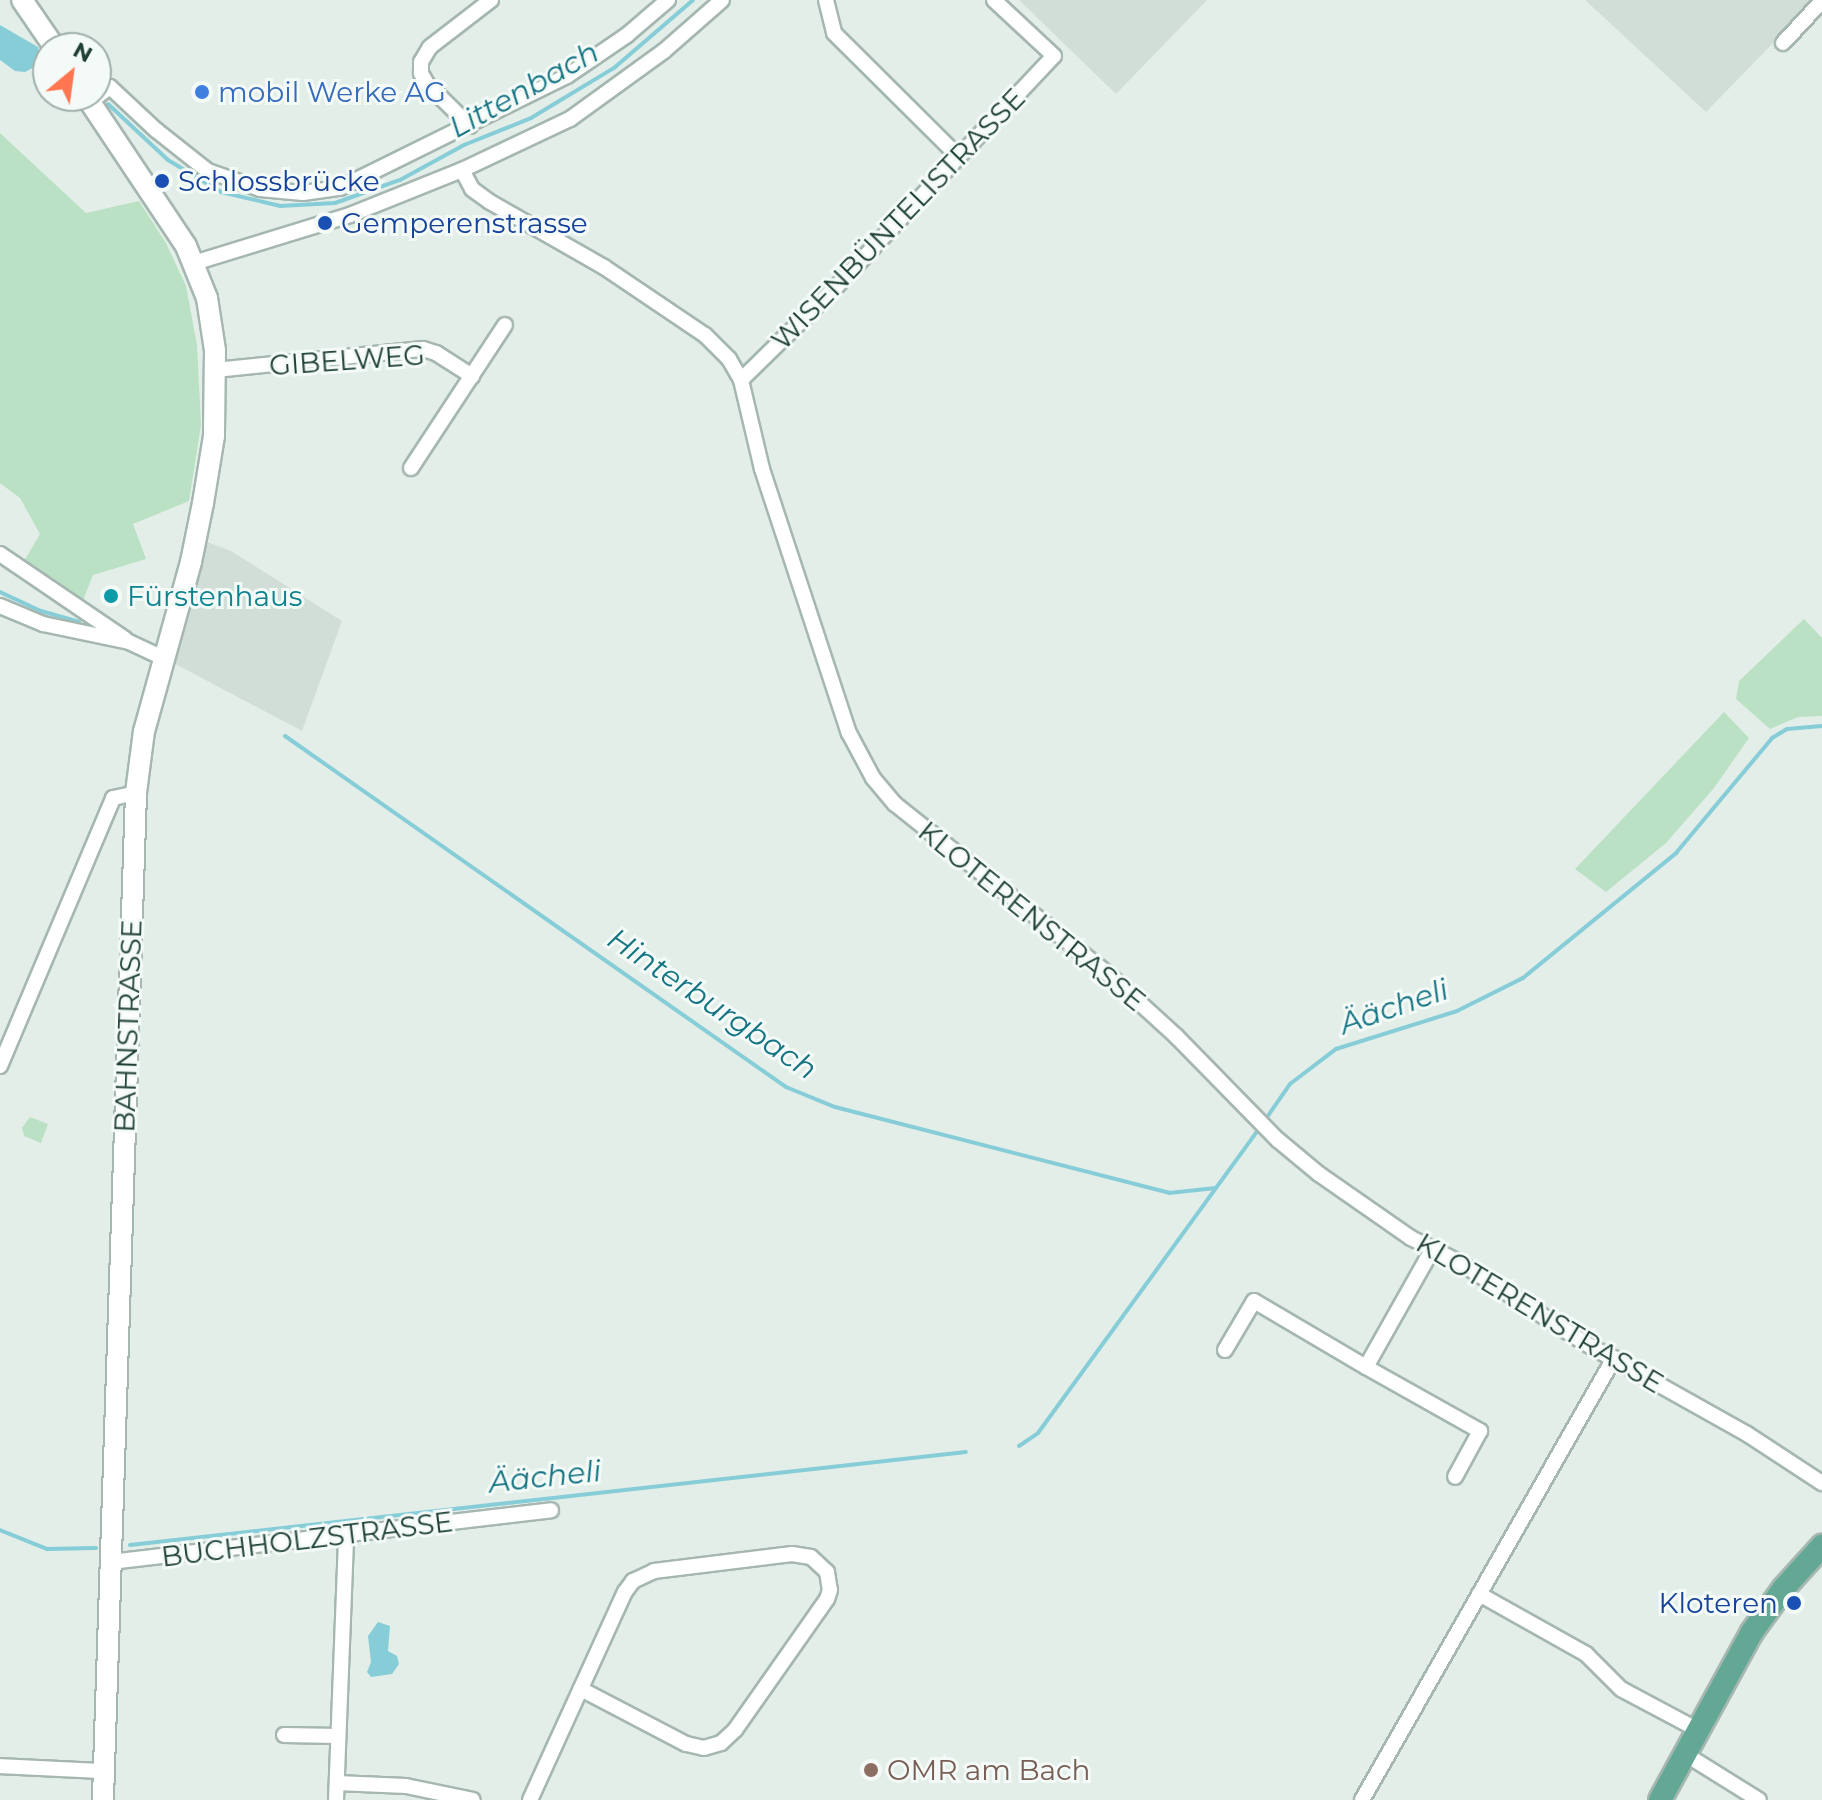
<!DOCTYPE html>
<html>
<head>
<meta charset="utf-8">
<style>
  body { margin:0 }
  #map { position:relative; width:1822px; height:1800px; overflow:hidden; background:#e3eee9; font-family:Montserrat,sans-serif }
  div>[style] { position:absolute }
  .built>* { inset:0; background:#d1ded8 }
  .green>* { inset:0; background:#bae1c3 }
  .water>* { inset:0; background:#86cdd8 }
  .stream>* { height:4px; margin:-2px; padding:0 2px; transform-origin:2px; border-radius:2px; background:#86cdd8 }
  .roads { filter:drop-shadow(2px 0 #a5b7b0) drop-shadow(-2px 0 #a5b7b0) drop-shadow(0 2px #a5b7b0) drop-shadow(0 -2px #a5b7b0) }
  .minor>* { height:14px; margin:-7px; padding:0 7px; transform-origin:7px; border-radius:7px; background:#fff }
  .secondary>* { height:20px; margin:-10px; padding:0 10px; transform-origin:10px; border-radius:10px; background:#fff }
  .primary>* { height:22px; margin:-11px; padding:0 11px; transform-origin:11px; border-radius:11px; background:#63a894 }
  .dots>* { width:22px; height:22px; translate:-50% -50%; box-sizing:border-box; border:4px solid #f4faf7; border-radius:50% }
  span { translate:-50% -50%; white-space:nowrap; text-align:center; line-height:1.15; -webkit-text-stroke:6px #f4faf7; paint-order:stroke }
  .shop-label { font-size:28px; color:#366cbe }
  .left { translate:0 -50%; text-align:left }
  .transit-label { font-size:28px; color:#164399 }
  .right { translate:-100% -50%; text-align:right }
  .street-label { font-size:28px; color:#204138 }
  .culture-label { font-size:28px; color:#0d838f }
  .education-label { font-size:28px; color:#785e54 }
  .water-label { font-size:30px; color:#147483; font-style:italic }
  .north { position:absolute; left:32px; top:32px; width:80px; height:80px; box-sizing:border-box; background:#f4faf7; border:2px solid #9fb0ab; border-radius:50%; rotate:29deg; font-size:22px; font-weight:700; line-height:32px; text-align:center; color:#204138 }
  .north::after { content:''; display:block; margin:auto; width:28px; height:36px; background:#ff7650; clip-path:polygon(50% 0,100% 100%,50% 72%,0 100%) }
</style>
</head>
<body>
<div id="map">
  <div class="built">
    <div style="clip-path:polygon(1019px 0,1207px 0,1116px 94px)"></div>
    <div style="clip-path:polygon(1585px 0,1815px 0,1706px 112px)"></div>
    <div style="clip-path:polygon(197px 538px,231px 551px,342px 621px,302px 731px,164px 658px)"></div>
  </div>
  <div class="green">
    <div style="clip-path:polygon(0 133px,86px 213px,139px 201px,166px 243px,186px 286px,197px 345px,201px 425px,189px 501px,133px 524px,146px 559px,93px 575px,83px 600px,23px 563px,40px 534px,20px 498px,0 483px)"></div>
    <div style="clip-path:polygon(1804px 619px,1822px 638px,1822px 716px,1798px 717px,1770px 729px,1736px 699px,1739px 681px)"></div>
    <div style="clip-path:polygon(1724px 712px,1749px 738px,1714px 788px,1666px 843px,1606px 892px,1575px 869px)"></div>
    <div style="clip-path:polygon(30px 1117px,48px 1124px,41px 1143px,24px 1136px,22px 1128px)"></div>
  </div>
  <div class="water">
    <div style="clip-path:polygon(0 25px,38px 47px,42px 63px,25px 72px,15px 71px,0 60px)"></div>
    <div style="clip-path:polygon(378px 1622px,390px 1626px,388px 1651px,397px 1656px,399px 1664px,392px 1674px,371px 1677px,367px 1672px,371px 1662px,368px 1636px)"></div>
  </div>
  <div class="stream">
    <div style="left:108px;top:104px;width:82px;rotate:43deg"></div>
    <div style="left:168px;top:160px;width:62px;rotate:31.1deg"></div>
    <div style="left:221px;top:192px;width:61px;rotate:13.3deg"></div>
    <div style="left:280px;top:206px;width:55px;rotate:-3.1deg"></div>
    <div style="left:335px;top:203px;width:69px;rotate:-19.5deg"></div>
    <div style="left:400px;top:180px;width:73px;rotate:-28.7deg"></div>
    <div style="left:464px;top:145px;width:72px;rotate:-21.9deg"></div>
    <div style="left:531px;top:118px;width:97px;rotate:-31.1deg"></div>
    <div style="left:614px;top:68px;width:104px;rotate:-40.7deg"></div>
    <div style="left:0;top:592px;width:45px;rotate:24.9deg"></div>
    <div style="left:41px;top:611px;width:40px;rotate:16deg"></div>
    <div style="left:285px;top:736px;width:612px;rotate:35.02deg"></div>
    <div style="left:786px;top:1087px;width:53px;rotate:22.2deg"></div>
    <div style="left:835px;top:1107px;width:345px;rotate:14.4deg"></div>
    <div style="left:1169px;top:1193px;width:47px;rotate:-6.1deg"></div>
    <div style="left:1265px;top:1120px;width:44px;rotate:-55.2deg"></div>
    <div style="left:1290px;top:1084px;width:58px;rotate:-37.3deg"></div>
    <div style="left:1336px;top:1049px;width:127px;rotate:-17.4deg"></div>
    <div style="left:1457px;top:1011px;width:74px;rotate:-26.6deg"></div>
    <div style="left:1523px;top:978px;width:198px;rotate:-39.2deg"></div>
    <div style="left:1676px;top:853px;width:150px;rotate:-50.1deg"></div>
    <div style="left:1772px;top:738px;width:17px;rotate:-31deg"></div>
    <div style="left:1787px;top:729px;width:35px;rotate:-5deg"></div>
    <div style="left:1019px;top:1446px;width:23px;rotate:-34deg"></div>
    <div style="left:1038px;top:1433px;width:378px;rotate:-54deg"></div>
    <div style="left:0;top:1530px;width:51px;rotate:22deg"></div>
    <div style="left:47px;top:1549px;width:49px;rotate:-1.2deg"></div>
    <div style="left:130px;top:1545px;width:841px;rotate:-6.35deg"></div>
  </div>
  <div class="roads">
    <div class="minor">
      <div style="left:826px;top:0;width:34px;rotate:76deg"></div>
      <div style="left:834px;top:33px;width:173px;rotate:44.8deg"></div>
      <div style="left:1783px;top:43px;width:57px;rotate:-47.1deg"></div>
      <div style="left:90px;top:102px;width:25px;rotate:-37deg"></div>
      <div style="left:110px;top:87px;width:63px;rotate:43.1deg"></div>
      <div style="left:156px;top:130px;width:66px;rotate:38.3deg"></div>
      <div style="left:208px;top:171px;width:55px;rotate:19.1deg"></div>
      <div style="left:260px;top:189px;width:43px;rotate:5.3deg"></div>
      <div style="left:303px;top:193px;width:37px;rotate:-8deg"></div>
      <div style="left:340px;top:188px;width:253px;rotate:-26.3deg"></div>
      <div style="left:567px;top:76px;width:73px;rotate:-34.3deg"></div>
      <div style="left:627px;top:35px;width:54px;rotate:-40.5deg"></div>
      <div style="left:470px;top:126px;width:60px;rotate:-135.7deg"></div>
      <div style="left:427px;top:84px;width:13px;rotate:-119deg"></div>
      <div style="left:421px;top:73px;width:11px;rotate:-90deg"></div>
      <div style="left:421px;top:62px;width:17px;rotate:-59deg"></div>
      <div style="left:430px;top:47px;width:77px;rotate:-37.6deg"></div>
      <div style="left:462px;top:170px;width:21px;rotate:62deg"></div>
      <div style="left:472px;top:189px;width:22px;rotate:36deg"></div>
      <div style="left:490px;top:202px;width:131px;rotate:29.7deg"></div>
      <div style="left:604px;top:267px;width:122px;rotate:34deg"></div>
      <div style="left:705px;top:335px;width:34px;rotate:45deg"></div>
      <div style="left:729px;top:359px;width:24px;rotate:60deg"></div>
      <div style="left:741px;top:380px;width:91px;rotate:76.7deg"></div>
      <div style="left:762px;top:469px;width:278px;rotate:71.8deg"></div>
      <div style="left:849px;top:733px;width:51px;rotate:61.9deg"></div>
      <div style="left:873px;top:778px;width:34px;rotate:50deg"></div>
      <div style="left:895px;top:804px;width:274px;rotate:38.6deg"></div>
      <div style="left:1109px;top:975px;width:91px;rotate:42.3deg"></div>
      <div style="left:1176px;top:1036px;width:146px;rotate:45.6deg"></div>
      <div style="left:1278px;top:1140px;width:53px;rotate:39.7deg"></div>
      <div style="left:1319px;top:1174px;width:112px;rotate:34.8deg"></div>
      <div style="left:1411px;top:1238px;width:54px;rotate:26.6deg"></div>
      <div style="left:1459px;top:1262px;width:148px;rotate:32.8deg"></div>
      <div style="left:1583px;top:1342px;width:188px;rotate:29.3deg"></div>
      <div style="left:1747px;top:1434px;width:90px;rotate:33.2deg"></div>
      <div style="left:194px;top:263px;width:163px;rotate:-17.1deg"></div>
      <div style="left:350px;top:215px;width:121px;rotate:-21.9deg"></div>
      <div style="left:462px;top:170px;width:119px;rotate:-25.3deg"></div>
      <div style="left:570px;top:119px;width:116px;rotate:-35.9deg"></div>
      <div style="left:664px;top:51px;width:77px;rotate:-41.3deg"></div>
      <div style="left:215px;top:370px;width:209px;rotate:-5.8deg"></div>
      <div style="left:423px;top:349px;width:14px;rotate:17deg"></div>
      <div style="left:436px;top:353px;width:43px;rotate:32.6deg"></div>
      <div style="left:741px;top:380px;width:134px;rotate:-44.4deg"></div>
      <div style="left:837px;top:286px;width:316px;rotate:-46.7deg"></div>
      <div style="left:1054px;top:56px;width:82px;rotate:-137deg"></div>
      <div style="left:411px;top:468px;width:171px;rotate:-56.7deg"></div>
      <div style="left:0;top:554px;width:151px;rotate:34.2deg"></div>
      <div style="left:0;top:606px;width:47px;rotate:22.7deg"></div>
      <div style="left:43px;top:624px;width:88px;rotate:11.8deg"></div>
      <div style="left:129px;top:642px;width:38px;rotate:25deg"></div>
      <div style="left:0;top:1066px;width:291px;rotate:-67.1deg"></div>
      <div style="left:113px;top:798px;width:24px;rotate:-12deg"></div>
      <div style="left:1225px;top:1350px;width:57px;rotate:-59.4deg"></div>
      <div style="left:1254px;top:1301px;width:130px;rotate:30.5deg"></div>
      <div style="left:1366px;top:1367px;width:134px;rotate:-60.6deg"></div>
      <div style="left:1366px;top:1367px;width:131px;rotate:29.3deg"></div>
      <div style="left:1480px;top:1431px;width:52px;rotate:118.5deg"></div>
      <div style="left:111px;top:1562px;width:443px;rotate:-6.7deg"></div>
      <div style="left:1479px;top:1594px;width:123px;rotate:29.3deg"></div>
      <div style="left:1586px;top:1654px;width:49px;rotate:45deg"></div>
      <div style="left:1621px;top:1689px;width:87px;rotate:28deg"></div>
      <div style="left:284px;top:1735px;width:54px;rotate:1.1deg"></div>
      <div style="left:1685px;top:1754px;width:87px;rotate:31.9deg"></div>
      <div style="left:0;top:1766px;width:104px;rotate:2.8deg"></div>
      <div style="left:337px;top:1783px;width:69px;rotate:2.5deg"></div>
      <div style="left:406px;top:1786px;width:68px;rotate:11.8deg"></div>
      <div style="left:336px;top:1800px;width:266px;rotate:-87.8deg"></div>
      <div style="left:530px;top:1800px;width:229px;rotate:-65.5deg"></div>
      <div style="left:625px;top:1592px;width:14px;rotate:-54deg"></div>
      <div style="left:633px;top:1581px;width:23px;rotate:-25deg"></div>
      <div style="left:654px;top:1571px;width:139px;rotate:-7deg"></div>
      <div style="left:792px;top:1554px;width:19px;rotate:9deg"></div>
      <div style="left:811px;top:1557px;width:22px;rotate:43deg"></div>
      <div style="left:827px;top:1572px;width:18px;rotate:81deg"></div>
      <div style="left:830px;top:1590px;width:9px;rotate:108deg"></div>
      <div style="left:827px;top:1599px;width:160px;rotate:125.1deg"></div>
      <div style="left:735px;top:1730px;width:19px;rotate:137deg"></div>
      <div style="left:721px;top:1743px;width:18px;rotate:164deg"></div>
      <div style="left:704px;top:1748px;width:18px;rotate:-167deg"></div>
      <div style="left:686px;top:1744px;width:119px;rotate:-152.4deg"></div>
      <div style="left:1362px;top:1800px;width:509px;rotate:-60.31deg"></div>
    </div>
    <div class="secondary">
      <div style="left:22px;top:0;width:58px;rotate:55.5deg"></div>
      <div style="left:86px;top:96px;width:180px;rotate:56.3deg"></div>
      <div style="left:186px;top:246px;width:56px;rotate:68deg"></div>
      <div style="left:207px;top:298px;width:53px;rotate:81.3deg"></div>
      <div style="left:215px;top:350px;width:86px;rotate:90.7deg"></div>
      <div style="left:214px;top:436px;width:68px;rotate:99.3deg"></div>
      <div style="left:203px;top:503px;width:60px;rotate:101.5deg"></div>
      <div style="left:191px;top:562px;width:175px;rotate:105.5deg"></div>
      <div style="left:144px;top:731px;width:63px;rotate:97.4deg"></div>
      <div style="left:136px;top:793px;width:1008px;rotate:91.88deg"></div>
    </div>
    <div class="primary">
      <div style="left:1660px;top:1800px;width:192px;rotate:-61.3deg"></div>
      <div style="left:1752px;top:1632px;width:54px;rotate:-54deg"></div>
      <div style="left:1784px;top:1588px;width:57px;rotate:-47.9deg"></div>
    </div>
  </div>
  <div class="dots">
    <div style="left:202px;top:92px;background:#3f7fe0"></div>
    <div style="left:162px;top:181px;background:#1a4fb4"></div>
    <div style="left:325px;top:223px;background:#1a4fb4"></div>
    <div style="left:111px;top:596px;background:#0f9aa8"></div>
    <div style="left:1794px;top:1603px;background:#1a4fb4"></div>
    <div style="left:871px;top:1770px;background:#8d6e63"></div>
  </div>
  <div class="shop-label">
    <span class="left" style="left:218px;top:92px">mobil Werke AG</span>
  </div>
  <div class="transit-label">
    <span class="left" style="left:178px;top:181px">Schlossbrücke</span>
    <span class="left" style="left:341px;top:223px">Gemperenstrasse</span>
    <span class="right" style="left:1778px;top:1603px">Kloteren</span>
  </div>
  <div class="street-label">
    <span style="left:898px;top:219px;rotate:-46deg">WISENBÜNTELISTRASSE</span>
    <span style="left:347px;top:360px;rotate:-4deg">GIBELWEG</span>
    <span style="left:1032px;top:916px;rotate:39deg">KLOTERENSTRASSE</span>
    <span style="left:128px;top:1026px;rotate:-88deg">BAHNSTRASSE</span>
    <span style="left:1540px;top:1313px;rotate:31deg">KLOTERENSTRASSE</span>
    <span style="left:307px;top:1539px;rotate:-7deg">BUCHHOLZSTRASSE</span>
  </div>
  <div class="culture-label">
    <span class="left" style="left:127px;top:596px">Fürstenhaus</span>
  </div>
  <div class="education-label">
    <span class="left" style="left:887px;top:1770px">OMR am Bach</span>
  </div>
  <div class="water-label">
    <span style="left:524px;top:90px;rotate:-29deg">Littenbach</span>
    <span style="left:712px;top:1004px;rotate:34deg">Hinterburgbach</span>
    <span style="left:1394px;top:1007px;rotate:-19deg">Äächeli</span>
    <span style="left:545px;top:1477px;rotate:-6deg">Äächeli</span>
  </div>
  <div class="north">N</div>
</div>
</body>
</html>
